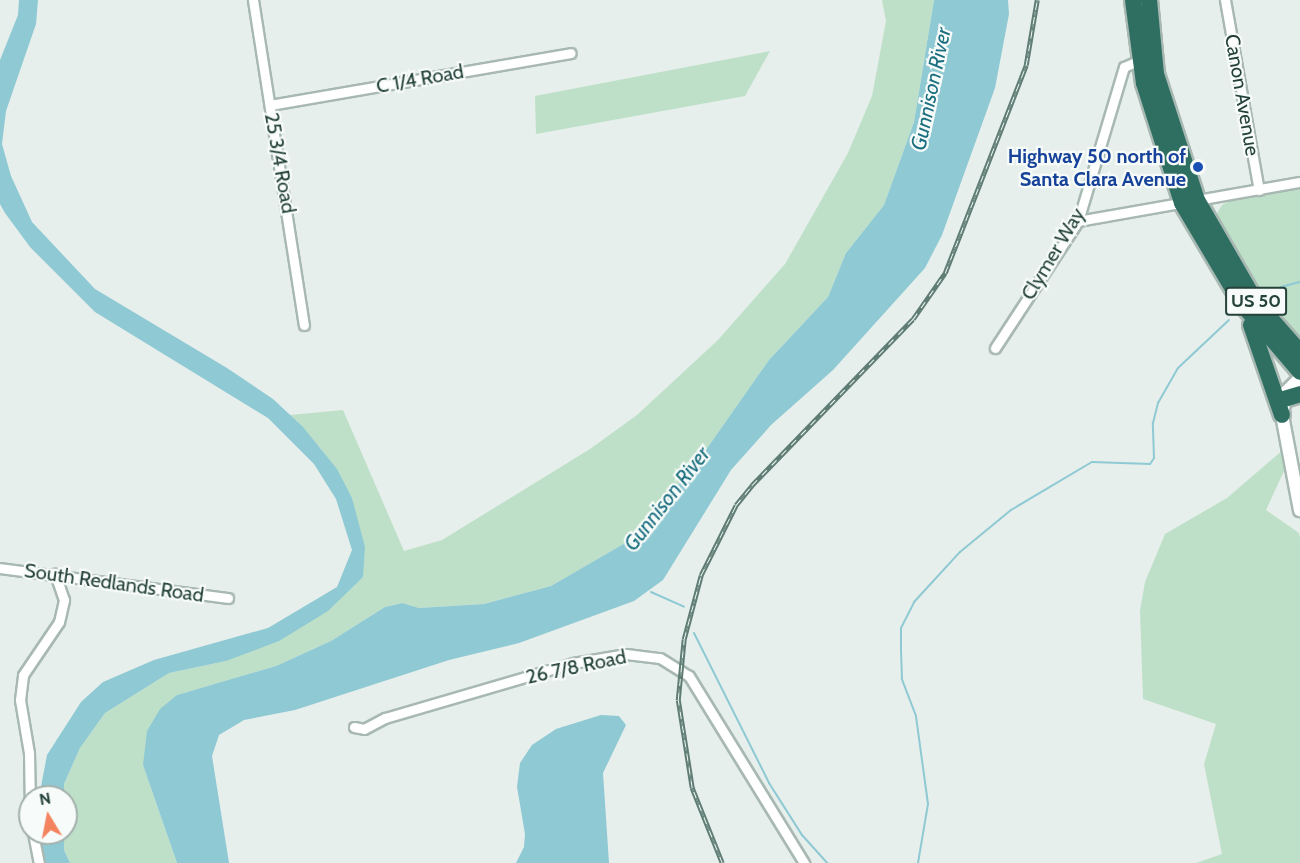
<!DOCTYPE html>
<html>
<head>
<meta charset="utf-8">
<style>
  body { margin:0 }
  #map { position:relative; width:1300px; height:863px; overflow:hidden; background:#e6efeb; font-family:Cabin,sans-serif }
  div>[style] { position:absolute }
  .green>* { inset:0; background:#bfe0c8 }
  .water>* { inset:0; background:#8ec9d4 }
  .stream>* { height:2px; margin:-1px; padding:0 1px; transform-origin:1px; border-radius:1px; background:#8ec9d4 }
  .roads { filter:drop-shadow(2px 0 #a8b8b2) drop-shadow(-2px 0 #a8b8b2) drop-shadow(0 2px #a8b8b2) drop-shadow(0 -2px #a8b8b2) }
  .street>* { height:9px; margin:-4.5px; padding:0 4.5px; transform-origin:4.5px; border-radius:4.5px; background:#fff }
  .secondary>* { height:12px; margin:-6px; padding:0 6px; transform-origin:6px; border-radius:6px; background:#fff }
  .highway>* { height:16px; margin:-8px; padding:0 8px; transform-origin:8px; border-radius:8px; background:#2f6f62 }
  .rail>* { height:4.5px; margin-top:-2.25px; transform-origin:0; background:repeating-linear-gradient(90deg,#f7fbf9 0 7px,#5f7d75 0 14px); box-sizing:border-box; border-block:2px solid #5f7d75 }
  .dots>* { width:16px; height:16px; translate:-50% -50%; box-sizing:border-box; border:3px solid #f7fbf9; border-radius:50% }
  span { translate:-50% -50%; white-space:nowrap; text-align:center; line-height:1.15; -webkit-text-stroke:4.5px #f7fbf9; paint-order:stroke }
  .shield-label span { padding:2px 4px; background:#f7fbf9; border:2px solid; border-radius:4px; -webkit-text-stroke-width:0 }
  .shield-label { font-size:18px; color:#24423a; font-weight:700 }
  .street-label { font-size:20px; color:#24423a }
  .transit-label { font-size:20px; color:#164399; font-weight:700 }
  .right { translate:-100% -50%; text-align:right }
  .water-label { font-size:21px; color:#1c6f80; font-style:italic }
  .north { position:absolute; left:18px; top:785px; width:60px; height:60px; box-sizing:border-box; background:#f7fbf9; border:2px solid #a3b1ad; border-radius:50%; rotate:350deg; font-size:16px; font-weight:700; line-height:24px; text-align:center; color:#24423a }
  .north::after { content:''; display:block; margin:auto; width:21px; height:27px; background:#f4845f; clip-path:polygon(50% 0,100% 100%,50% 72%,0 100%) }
</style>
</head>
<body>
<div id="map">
  <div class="green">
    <div style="clip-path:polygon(882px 0,934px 0,914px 122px,884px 205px,846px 253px,828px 297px,769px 360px,696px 464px,632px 539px,551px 586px,484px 604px,419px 608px,401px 603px,385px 607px,331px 641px,276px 666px,177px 695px,143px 765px,177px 863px,70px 863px,64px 850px,64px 784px,80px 748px,105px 713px,169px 673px,226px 661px,363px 577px,352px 498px,321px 449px,290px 415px,343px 410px,404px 551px,442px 540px,590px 449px,637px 415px,718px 340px,785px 264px,848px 153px,872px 96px,886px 21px)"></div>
    <div style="clip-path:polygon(770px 51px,745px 96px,536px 134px,535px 96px)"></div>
    <div style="clip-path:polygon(1300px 186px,1300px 342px,1270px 309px,1220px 229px,1216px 215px,1222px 205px,1239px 196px)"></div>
    <div style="clip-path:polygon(1284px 449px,1284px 471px,1266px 510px,1299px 533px,1300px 538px,1300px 863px,1196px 863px,1222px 854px,1204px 764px,1216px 724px,1143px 699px,1140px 611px,1145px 582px,1165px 534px,1227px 498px)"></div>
  </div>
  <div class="water">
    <div style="clip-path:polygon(19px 0,38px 0,36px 24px,6px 111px,2px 144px,11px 176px,32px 222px,95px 289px,227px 368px,273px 399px,303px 427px,337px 469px,352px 498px,365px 547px,363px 577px,328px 611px,279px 641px,226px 661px,169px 673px,105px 713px,80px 748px,64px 784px,64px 797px,39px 797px,47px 755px,81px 702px,103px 682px,154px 660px,268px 628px,337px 587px,352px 550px,336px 499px,314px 464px,268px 418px,95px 312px,30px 247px,5px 213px,0 204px,0 60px,18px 15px)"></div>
    <div style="clip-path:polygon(934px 0,1008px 0,1009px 14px,995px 88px,942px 235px,925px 268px,833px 370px,771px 425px,731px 470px,663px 580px,634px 601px,519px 643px,449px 660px,295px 710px,244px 720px,219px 735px,212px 756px,229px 863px,177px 863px,143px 765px,147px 731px,160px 709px,177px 695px,276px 666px,331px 641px,385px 607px,402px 603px,419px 608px,484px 604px,551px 586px,632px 539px,696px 464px,769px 360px,828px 297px,846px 253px,884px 205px,914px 122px)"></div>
    <div style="clip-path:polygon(601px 715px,619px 716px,626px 725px,603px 773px,609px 863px,516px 863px,524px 847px,525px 834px,517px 787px,520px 763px,532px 745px,556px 729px)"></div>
    <div style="clip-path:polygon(38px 833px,64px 833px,64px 850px,70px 863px,44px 863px)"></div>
  </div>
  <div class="stream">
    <div style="left:1281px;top:287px;width:20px;rotate:-15deg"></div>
    <div style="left:651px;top:592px;width:36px;rotate:24deg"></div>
    <div style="left:694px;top:633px;width:168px;rotate:63.4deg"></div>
    <div style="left:769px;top:783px;width:62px;rotate:57.6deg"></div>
    <div style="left:802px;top:835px;width:38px;rotate:48deg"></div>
    <div style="left:918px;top:863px;width:60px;rotate:-80.4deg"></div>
    <div style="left:928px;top:804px;width:89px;rotate:-97.8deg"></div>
    <div style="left:916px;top:716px;width:40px;rotate:-111deg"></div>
    <div style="left:902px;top:679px;width:31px;rotate:-92deg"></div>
    <div style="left:901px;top:648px;width:20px;rotate:-90deg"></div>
    <div style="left:901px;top:628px;width:29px;rotate:-63deg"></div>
    <div style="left:914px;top:602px;width:68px;rotate:-47.4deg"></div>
    <div style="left:960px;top:552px;width:66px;rotate:-39.5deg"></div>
    <div style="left:1011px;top:510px;width:94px;rotate:-30.7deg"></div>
    <div style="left:1092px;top:462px;width:58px;rotate:2deg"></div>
    <div style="left:1150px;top:464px;width:7px;rotate:-56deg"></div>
    <div style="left:1154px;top:458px;width:35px;rotate:-92deg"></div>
    <div style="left:1153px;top:423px;width:21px;rotate:-76deg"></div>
    <div style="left:1158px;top:403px;width:40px;rotate:-60.3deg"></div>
    <div style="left:1178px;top:368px;width:70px;rotate:-43.3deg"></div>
  </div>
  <div class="roads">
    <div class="street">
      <div style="left:253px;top:0;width:329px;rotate:81.1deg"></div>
      <div style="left:1225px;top:0;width:193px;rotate:79.9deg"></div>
      <div style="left:270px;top:105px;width:305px;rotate:-9.8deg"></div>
      <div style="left:1078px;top:221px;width:225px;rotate:-10deg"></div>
      <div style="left:995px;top:348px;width:152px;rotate:-56.8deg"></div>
      <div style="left:1078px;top:221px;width:161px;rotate:-73.4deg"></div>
      <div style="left:1124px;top:67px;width:17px;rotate:-24deg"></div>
      <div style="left:0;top:568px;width:230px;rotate:7.5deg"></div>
      <div style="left:354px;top:727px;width:10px;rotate:11deg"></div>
      <div style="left:364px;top:729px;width:24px;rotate:-28deg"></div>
      <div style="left:385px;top:718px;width:196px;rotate:-16.3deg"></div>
      <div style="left:573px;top:663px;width:54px;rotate:-9.6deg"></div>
      <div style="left:626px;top:654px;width:34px;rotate:7deg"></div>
      <div style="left:660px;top:658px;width:34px;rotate:32deg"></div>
      <div style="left:689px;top:676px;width:220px;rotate:58.4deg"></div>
      <div style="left:30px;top:809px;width:56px;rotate:-91deg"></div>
      <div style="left:29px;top:753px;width:54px;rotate:-99.6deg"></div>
      <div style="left:20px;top:700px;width:25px;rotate:-83deg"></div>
      <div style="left:23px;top:675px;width:64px;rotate:-55.8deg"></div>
      <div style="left:59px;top:622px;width:23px;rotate:-77deg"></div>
      <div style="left:64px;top:600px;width:28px;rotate:-109deg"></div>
      <div style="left:33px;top:833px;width:31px;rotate:79deg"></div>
    </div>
    <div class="secondary">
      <div style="left:1300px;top:378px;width:20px;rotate:135deg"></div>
      <div style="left:1286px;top:392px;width:23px;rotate:100deg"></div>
      <div style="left:1282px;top:415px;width:97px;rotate:79.3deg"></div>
    </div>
    <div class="highway">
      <div style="left:1133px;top:0;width:84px;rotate:82.5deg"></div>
      <div style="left:1144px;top:83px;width:126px;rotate:72.4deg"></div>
      <div style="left:1182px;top:203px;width:117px;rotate:59.3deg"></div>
      <div style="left:1242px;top:304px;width:89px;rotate:49.5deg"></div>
      <div style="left:1149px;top:0;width:74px;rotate:84.6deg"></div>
      <div style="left:1156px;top:74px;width:133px;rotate:72deg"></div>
      <div style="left:1197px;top:200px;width:118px;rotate:60deg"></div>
      <div style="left:1256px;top:302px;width:67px;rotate:48.7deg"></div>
      <div style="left:1251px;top:325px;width:95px;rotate:71deg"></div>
      <div style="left:1284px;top:399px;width:17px;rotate:-17deg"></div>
    </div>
  </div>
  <div class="rail">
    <div style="left:722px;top:863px;width:81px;rotate:-111.8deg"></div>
    <div style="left:692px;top:788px;width:89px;rotate:-99deg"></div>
    <div style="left:678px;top:700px;width:61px;rotate:-84.4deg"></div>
    <div style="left:684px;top:639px;width:66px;rotate:-75.1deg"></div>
    <div style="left:701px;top:575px;width:78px;rotate:-63.4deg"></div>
    <div style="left:736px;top:505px;width:26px;rotate:-51deg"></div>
    <div style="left:752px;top:485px;width:231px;rotate:-45.9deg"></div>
    <div style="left:913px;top:319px;width:56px;rotate:-55.2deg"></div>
    <div style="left:945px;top:273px;width:223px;rotate:-68.7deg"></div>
    <div style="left:1026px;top:65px;width:66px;rotate:-80.4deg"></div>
  </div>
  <div class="dots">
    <div style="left:1198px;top:167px;background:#1a4fb4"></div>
  </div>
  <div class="shield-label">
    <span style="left:1256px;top:301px">US 50</span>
  </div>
  <div class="street-label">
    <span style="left:420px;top:79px;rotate:-10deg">C 1/4 Road</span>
    <span style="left:1242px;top:95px;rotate:80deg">Canon Avenue</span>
    <span style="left:280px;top:163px;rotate:80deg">25 3/4 Road</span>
    <span style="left:1053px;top:254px;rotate:-59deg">Clymer Way</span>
    <span style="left:114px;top:583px;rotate:8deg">South Redlands Road</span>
    <span style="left:576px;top:667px;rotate:-12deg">26 7/8 Road</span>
  </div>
  <div class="transit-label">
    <span class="right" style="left:1186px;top:168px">Highway 50 north of<br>Santa Clara Avenue</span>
  </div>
  <div class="water-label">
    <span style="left:931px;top:89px;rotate:-78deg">Gunnison River</span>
    <span style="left:667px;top:499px;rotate:-52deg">Gunnison River</span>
  </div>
  <div class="north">N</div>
</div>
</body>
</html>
